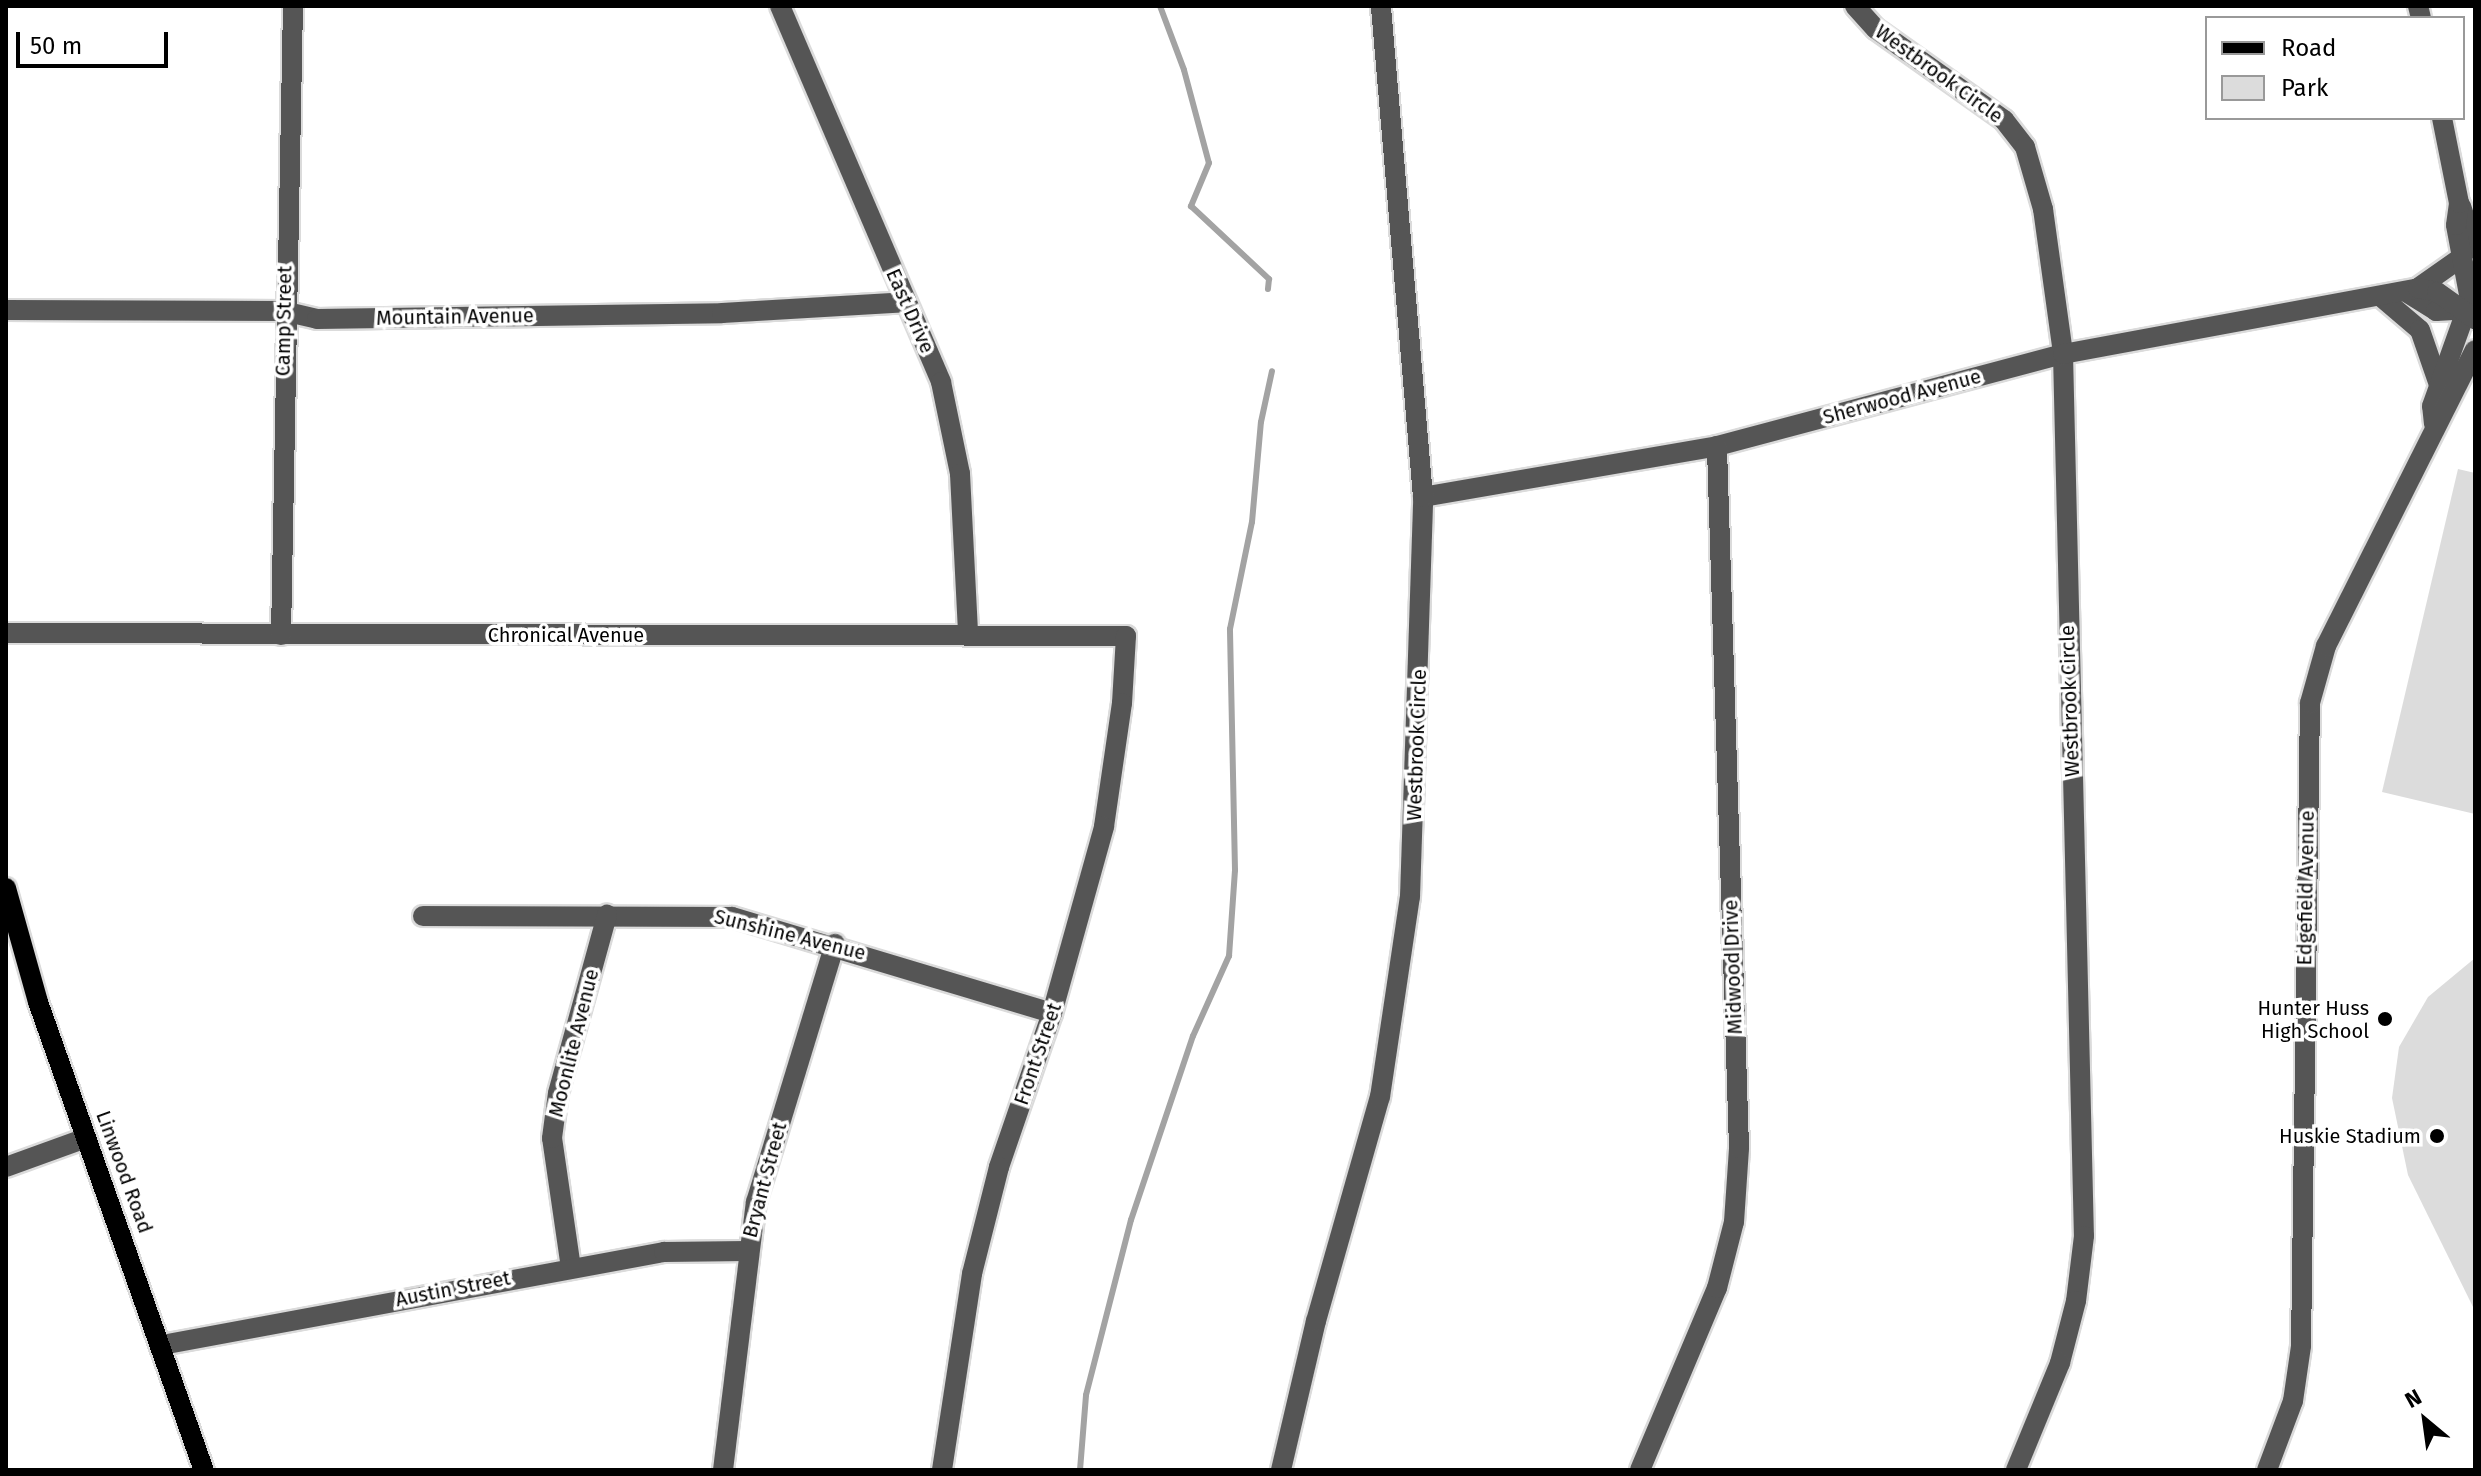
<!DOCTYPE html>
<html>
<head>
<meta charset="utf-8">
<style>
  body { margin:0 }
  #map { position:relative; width:2481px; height:1476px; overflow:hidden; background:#fff; font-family:"Fira Sans",sans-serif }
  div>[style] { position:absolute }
  .green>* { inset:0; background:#dcdcdc }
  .stream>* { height:6px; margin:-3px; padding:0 3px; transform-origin:3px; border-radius:3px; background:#a3a3a3 }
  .roads { filter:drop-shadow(2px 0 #dbdbdb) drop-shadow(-2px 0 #dbdbdb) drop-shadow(0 2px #dbdbdb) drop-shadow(0 -2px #dbdbdb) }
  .minor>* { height:20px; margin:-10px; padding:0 10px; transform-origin:10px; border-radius:10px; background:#555 }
  .major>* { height:20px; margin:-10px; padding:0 10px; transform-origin:10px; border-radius:10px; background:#000 }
  .dots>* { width:22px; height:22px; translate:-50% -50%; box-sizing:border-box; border:4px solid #fff; border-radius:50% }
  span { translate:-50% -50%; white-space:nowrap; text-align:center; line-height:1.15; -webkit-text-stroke:7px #fff; paint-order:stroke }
  .street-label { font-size:20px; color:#000 }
  .poi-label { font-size:20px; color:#000 }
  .right { translate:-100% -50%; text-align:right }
  .frame { position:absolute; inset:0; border:8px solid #000; pointer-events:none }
  .legend { position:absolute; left:2205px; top:16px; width:260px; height:104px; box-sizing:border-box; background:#fff; border:2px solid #999; margin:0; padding:10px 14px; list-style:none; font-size:24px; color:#000 }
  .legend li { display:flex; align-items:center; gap:16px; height:40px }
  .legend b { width:40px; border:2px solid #999 }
  .north { position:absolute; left:2385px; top:1380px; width:80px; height:80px; -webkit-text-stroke:6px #fff; paint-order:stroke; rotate:331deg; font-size:22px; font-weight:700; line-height:32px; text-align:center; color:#000 }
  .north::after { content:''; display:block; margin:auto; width:28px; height:36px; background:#000; clip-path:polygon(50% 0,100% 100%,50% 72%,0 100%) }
  .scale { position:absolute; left:16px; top:32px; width:152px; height:36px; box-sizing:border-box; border:4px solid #000; border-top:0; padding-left:10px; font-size:24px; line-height:28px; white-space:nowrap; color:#000; -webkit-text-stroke:6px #fff; paint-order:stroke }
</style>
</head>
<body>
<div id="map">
  <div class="green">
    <div style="clip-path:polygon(2458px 469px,2475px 473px,2475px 814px,2382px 792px)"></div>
    <div style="clip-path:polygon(2475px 958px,2475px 1311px,2408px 1175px,2392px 1098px,2399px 1047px,2428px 997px)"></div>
  </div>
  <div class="stream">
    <div style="left:1160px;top:6px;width:68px;rotate:69.4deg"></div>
    <div style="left:1184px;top:70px;width:96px;rotate:75deg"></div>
    <div style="left:1209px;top:163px;width:47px;rotate:112.7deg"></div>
    <div style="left:1191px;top:206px;width:107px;rotate:43.1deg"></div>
    <div style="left:1269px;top:279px;width:10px;rotate:96deg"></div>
    <div style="left:1080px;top:1470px;width:75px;rotate:-85.4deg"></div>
    <div style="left:1086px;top:1395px;width:181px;rotate:-75.6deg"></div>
    <div style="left:1131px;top:1220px;width:194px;rotate:-71.4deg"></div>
    <div style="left:1193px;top:1036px;width:88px;rotate:-65.8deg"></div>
    <div style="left:1229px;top:956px;width:86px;rotate:-86deg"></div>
    <div style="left:1235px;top:870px;width:241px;rotate:-91.2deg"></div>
    <div style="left:1230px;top:629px;width:109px;rotate:-78.4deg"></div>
    <div style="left:1252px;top:522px;width:100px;rotate:-84.9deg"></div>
    <div style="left:1261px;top:422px;width:52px;rotate:-77.8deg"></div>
  </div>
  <div class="roads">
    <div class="minor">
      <div style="left:780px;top:6px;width:409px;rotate:66.8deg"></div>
      <div style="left:941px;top:382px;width:94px;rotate:78.3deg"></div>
      <div style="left:960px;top:474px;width:160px;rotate:87.1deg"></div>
      <div style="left:1855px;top:6px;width:31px;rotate:48deg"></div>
      <div style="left:1876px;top:29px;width:157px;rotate:35.4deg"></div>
      <div style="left:2004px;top:120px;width:34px;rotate:52deg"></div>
      <div style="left:2025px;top:147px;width:65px;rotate:73.8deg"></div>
      <div style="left:2043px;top:209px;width:146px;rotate:82.1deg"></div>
      <div style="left:2063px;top:354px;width:882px;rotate:88.64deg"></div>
      <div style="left:2084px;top:1236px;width:65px;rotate:97deg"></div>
      <div style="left:2076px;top:1301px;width:64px;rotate:104.5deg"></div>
      <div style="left:2060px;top:1363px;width:116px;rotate:112.4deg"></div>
      <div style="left:2418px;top:6px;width:12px;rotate:76deg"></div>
      <div style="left:2461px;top:206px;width:45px;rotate:72deg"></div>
      <div style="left:2418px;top:288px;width:54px;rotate:-35.2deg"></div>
      <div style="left:2406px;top:292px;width:36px;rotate:32deg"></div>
      <div style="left:2436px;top:311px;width:22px;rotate:-3deg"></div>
      <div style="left:2380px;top:296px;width:52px;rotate:40.4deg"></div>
      <div style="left:2420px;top:330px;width:58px;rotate:70.9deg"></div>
      <div style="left:6px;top:310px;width:277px;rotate:0.2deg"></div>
      <div style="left:283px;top:311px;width:35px;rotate:13deg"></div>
      <div style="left:317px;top:319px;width:405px;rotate:-0.8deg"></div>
      <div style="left:722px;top:313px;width:183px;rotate:-3.4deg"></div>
      <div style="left:2434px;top:424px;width:18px;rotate:-96deg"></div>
      <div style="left:2432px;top:406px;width:113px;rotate:-70.3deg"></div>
      <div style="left:2470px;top:300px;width:76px;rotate:-100.6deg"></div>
      <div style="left:2456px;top:225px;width:22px;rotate:-82deg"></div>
      <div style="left:2459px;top:203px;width:87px;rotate:-101.3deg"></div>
      <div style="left:1423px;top:497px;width:298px;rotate:-9.8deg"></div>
      <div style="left:1717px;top:446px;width:358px;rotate:-14.9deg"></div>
      <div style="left:2063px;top:354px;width:361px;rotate:-10.5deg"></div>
      <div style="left:2418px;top:288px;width:19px;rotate:12deg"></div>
      <div style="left:2437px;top:292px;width:47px;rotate:35.4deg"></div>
      <div style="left:6px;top:633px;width:1120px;rotate:0.15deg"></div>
      <div style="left:1126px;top:636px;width:67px;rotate:93.4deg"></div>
      <div style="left:1122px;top:703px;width:125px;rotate:98.3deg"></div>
      <div style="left:1104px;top:827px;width:193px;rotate:105.6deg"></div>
      <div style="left:1052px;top:1013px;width:163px;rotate:109deg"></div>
      <div style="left:999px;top:1167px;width:110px;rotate:104.2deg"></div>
      <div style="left:972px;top:1274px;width:198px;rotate:98.7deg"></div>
      <div style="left:281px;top:635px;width:629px;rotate:-88.91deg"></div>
      <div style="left:423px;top:916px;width:309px;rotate:0.2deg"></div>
      <div style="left:732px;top:917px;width:334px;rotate:16.7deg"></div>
      <div style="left:6px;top:1167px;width:85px;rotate:-19.9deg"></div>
      <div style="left:571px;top:1268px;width:131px;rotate:-98.3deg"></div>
      <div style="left:552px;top:1138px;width:45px;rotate:-82.4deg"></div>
      <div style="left:558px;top:1093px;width:185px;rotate:-74.6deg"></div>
      <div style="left:162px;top:1345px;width:511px;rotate:-10.5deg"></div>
      <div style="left:664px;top:1252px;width:83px;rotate:-0.7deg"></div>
      <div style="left:723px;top:1470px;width:270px;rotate:-83deg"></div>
      <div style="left:756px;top:1202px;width:270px;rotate:-73deg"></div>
      <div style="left:1281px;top:1470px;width:153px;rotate:-76.8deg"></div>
      <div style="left:1316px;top:1321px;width:233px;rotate:-74.1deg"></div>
      <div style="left:1380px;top:1097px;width:202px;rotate:-81.5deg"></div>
      <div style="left:1410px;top:897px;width:400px;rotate:-88.1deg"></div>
      <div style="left:1423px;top:497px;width:493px;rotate:-94.9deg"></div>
      <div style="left:1640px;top:1470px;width:198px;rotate:-67.1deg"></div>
      <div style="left:1717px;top:1288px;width:68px;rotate:-75.6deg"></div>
      <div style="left:1734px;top:1222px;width:74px;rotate:-86.1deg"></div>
      <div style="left:1739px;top:1148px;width:702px;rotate:-91.8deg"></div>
      <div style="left:2267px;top:1470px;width:74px;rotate:-69.4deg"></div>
      <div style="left:2293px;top:1401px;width:56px;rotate:-81.7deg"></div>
      <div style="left:2301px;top:1346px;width:643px;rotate:-89.2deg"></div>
      <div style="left:2310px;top:703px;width:59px;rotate:-74.3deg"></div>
      <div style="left:2326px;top:646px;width:331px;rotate:-63.3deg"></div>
    </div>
    <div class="major">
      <div style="left:6px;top:888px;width:118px;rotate:74.3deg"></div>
      <div style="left:38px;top:1002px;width:497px;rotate:70.5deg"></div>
    </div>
  </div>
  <div class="dots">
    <div style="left:2385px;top:1019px;background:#000"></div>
    <div style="left:2437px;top:1136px;background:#000"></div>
  </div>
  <div class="street-label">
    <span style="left:1939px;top:74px;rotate:36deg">Westbrook Circle</span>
    <span style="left:910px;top:311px;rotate:66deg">East Drive</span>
    <span style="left:455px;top:317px;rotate:-1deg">Mountain Avenue</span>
    <span style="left:284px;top:321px;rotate:-89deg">Camp Street</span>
    <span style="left:1902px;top:397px;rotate:-15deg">Sherwood Avenue</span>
    <span style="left:566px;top:635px">Chronical Avenue</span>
    <span style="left:2070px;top:701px;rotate:-92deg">Westbrook Circle</span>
    <span style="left:1417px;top:745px;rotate:-88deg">Westbrook Circle</span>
    <span style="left:2306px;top:888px;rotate:-89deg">Edgefield Avenue</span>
    <span style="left:790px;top:935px;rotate:14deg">Sunshine Avenue</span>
    <span style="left:1733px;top:967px;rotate:-92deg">Midwood Drive</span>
    <span style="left:574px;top:1043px;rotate:-76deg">Moonlite Avenue</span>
    <span style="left:1038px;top:1054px;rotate:-71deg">Front Street</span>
    <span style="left:124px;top:1172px;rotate:70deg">Linwood Road</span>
    <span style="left:765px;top:1180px;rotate:-75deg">Bryant Street</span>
    <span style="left:453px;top:1289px;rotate:-11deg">Austin Street</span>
  </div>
  <div class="poi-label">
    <span class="right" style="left:2369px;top:1020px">Hunter Huss<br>High School</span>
    <span class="right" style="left:2421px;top:1136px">Huskie Stadium</span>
  </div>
  <div class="frame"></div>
  <ul class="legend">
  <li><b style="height:10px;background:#000"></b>Road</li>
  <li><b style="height:22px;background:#dcdcdc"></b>Park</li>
  </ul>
  <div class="north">N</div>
  <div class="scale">50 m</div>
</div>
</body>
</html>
